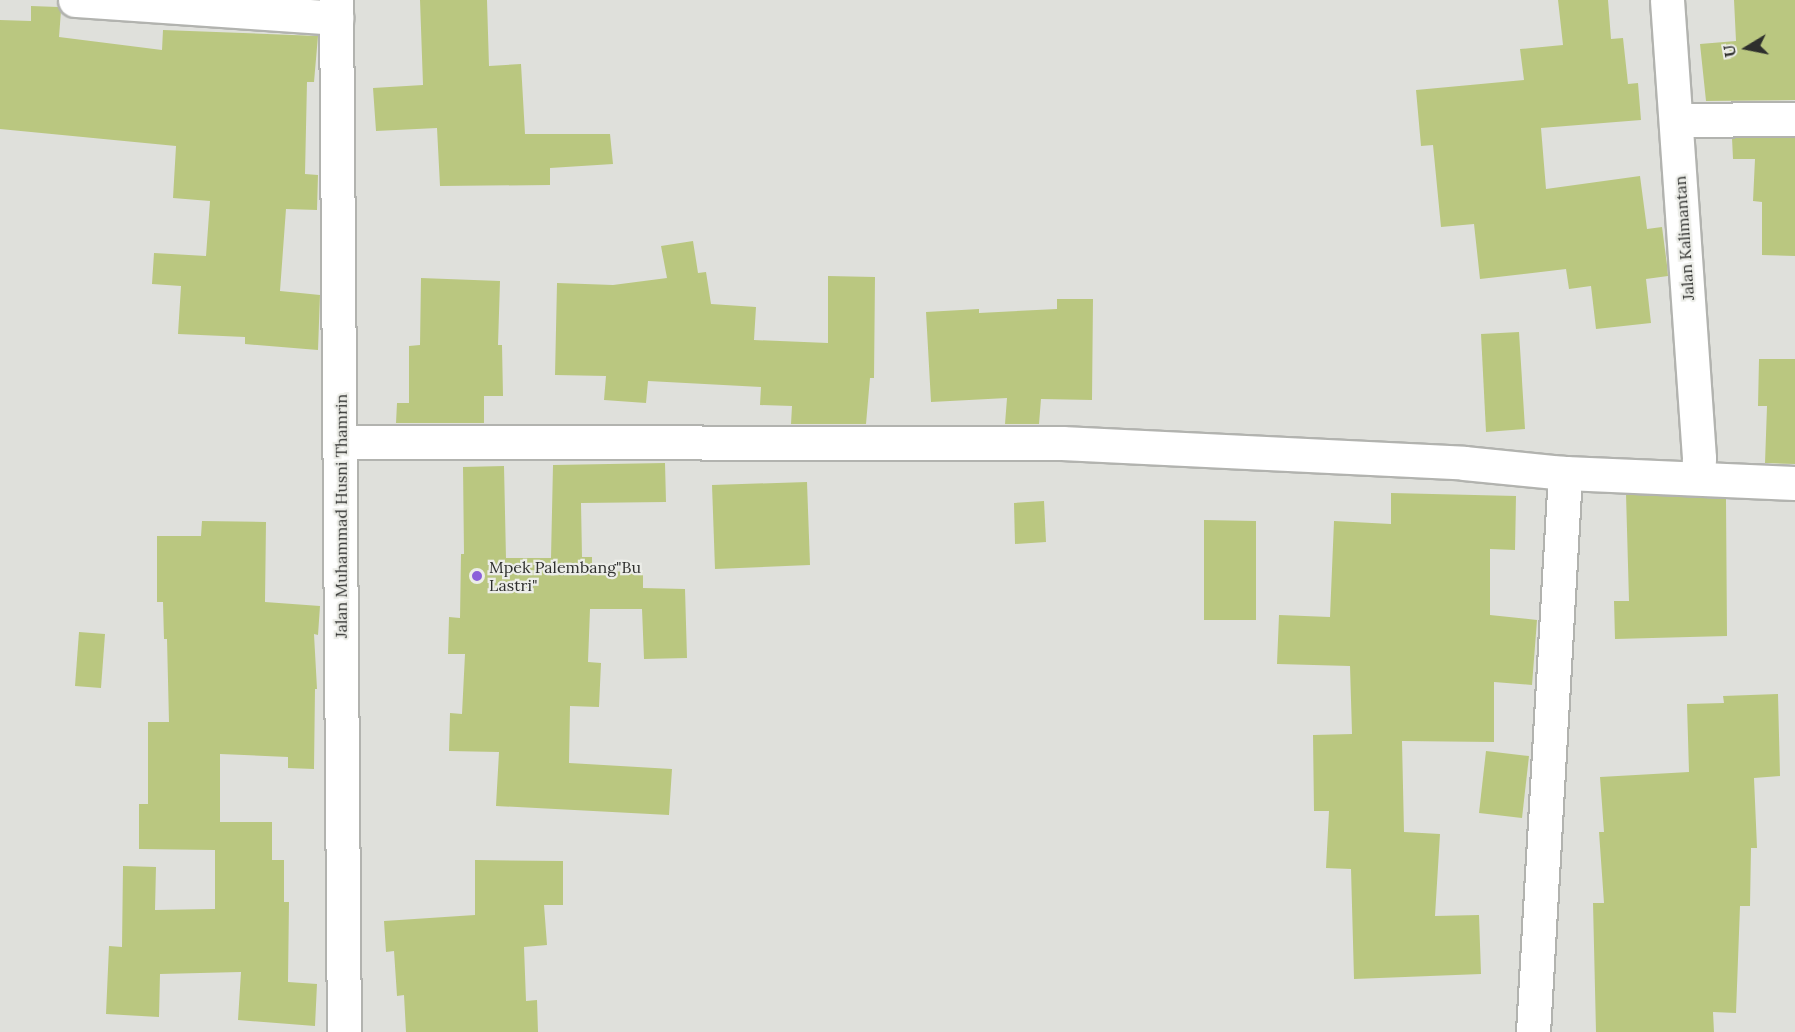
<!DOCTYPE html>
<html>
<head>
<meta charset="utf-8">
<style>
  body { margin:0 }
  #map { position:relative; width:1795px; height:1032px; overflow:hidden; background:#dfe0db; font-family:Lora,serif }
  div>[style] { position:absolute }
  .building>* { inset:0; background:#bac780 }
  .roads { filter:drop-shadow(2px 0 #b2b3af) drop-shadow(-2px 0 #b2b3af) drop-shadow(0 2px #b2b3af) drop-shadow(0 -2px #b2b3af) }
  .minor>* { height:33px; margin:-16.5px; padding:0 16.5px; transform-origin:16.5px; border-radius:16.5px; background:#fff }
  .tertiary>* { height:33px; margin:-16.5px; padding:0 16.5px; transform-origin:16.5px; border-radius:16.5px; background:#fff }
  .secondary>* { height:33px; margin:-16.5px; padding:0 16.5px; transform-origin:16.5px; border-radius:16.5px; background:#fff }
  .dots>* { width:16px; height:16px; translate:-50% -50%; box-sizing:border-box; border:3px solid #ecede8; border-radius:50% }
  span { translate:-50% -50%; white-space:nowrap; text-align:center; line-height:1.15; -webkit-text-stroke:4.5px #ecede8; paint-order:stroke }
  .street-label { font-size:16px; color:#2e2f2d }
  .poi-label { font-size:16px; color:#2e2f2d }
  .left { translate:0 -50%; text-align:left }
  .north { position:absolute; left:1717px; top:18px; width:60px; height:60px; -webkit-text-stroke:4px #ecede8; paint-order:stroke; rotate:260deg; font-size:16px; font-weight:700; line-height:24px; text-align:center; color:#2e2f2d }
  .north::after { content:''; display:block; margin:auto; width:21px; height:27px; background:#2e2f2d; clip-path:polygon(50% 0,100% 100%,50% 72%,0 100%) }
</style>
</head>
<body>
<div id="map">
  <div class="building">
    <div style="clip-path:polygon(420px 0,487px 0,489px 66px,521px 64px,525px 134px,610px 134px,613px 164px,550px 168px,550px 185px,440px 186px,437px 128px,376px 131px,373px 88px,423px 85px)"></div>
    <div style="clip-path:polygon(1558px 0,1608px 0,1611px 39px,1623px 38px,1628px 84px,1638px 83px,1641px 120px,1541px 128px,1546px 189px,1640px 176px,1647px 229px,1662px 227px,1667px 265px,1668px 276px,1646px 279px,1651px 323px,1596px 329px,1591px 286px,1569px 289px,1566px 269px,1480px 279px,1474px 224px,1441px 227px,1433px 145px,1421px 146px,1416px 90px,1524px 80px,1520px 49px,1563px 45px)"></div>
    <div style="clip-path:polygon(1734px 0,1795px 0,1795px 100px,1706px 101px,1700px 44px,1736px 41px)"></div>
    <div style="clip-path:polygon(31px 6px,58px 7px,61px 11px,59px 37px,162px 50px,163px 30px,318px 36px,314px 82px,307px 82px,305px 174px,318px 175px,317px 210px,286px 209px,280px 291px,320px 295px,318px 350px,245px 344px,245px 337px,178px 334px,181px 286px,152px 284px,154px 253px,206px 256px,210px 201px,173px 198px,176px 146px,0 129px,0 20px,31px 21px)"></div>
    <div style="clip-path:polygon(1732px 138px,1795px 138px,1795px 256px,1762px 255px,1762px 202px,1753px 201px,1755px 159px,1733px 159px)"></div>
    <div style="clip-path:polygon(693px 241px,698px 273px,706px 272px,711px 304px,756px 307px,754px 340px,828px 343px,828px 276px,875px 277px,874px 378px,870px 378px,866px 424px,791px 424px,792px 406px,760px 405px,761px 387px,648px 381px,646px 403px,604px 400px,606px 376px,555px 375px,557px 283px,613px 285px,667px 278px,661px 246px)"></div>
    <div style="clip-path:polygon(421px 278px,500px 281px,498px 345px,502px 345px,503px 396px,484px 396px,484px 423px,396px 423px,397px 403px,409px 403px,409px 346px,420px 345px)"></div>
    <div style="clip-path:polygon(1057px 299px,1093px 299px,1092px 400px,1041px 399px,1039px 424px,1005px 424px,1007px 398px,931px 402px,926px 312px,979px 309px,979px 313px,1057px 309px)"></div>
    <div style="clip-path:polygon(1519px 332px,1525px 429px,1486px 432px,1481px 334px)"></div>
    <div style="clip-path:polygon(1759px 359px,1795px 359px,1795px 464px,1765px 463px,1767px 406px,1758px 406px)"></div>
    <div style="clip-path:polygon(665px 463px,666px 502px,581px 503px,582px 557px,592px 557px,592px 571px,643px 572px,643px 588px,685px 589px,687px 658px,644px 659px,642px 609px,590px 609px,588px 662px,601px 663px,599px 707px,570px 706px,569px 763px,672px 769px,669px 815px,496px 806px,499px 752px,449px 751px,450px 713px,462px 714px,465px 654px,448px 654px,449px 617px,460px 618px,461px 554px,464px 554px,463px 467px,504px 466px,506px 558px,551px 558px,553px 465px)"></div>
    <div style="clip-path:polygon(807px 482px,810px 565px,715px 569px,712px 485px)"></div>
    <div style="clip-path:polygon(1391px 493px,1516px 496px,1515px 550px,1490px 549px,1490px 615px,1537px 620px,1532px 685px,1494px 682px,1494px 742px,1402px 741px,1404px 832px,1440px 834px,1435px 916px,1479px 915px,1481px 974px,1354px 979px,1351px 869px,1326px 868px,1329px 811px,1314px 811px,1313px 735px,1352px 734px,1350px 666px,1277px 664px,1279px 615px,1330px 617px,1334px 521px,1391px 524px)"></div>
    <div style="clip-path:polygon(1626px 494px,1726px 499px,1727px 636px,1615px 639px,1614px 601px,1629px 601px)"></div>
    <div style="clip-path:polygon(1044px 501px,1046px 542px,1015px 544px,1014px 503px)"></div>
    <div style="clip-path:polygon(1204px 520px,1256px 521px,1256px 620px,1204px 620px)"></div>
    <div style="clip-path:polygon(202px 521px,266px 522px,265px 602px,320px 606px,318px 635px,314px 634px,317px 689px,315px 689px,314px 769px,288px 768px,288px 757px,220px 754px,220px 822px,272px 822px,272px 860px,284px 860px,284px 902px,289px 902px,288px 982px,317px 984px,315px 1026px,238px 1020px,241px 972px,160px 974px,159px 1017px,106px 1014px,109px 946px,122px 947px,123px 866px,156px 867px,155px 910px,215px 909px,215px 850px,139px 849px,139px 804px,148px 804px,148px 722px,169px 722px,167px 639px,164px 639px,163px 602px,157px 602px,157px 536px,201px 536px)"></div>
    <div style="clip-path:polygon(79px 632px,105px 634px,101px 688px,75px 686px)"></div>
    <div style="clip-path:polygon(1778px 694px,1780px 776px,1754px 778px,1757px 848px,1751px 848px,1750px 906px,1740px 906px,1736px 1013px,1713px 1012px,1714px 1032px,1596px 1032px,1593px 903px,1604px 903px,1599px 832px,1604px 832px,1600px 777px,1689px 772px,1687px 704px,1724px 703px,1723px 696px)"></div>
    <div style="clip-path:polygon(1486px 751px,1529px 756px,1522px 818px,1479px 813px)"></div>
    <div style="clip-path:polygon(475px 860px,563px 861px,563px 905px,544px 905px,547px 945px,524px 947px,526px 1001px,537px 1000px,538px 1032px,406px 1032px,404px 995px,397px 996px,394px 951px,386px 952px,384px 921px,475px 915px)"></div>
  </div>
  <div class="roads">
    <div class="minor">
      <div style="left:75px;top:0;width:262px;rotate:3.9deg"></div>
      <div style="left:1667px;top:0;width:459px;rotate:86deg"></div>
      <div style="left:1699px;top:458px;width:18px;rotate:93deg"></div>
      <div style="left:1676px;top:120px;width:119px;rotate:-0.5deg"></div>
      <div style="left:1533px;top:1032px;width:560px;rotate:-86.72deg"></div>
    </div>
    <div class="tertiary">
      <div style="left:340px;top:442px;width:722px;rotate:0.08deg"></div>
      <div style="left:1062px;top:443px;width:402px;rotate:2.8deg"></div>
      <div style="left:1464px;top:463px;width:101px;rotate:5.7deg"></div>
      <div style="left:1565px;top:473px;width:230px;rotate:2.5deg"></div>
    </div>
    <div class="secondary">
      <div style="left:336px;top:0;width:1032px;rotate:89.56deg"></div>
    </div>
  </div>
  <div class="dots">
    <div style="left:477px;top:576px;background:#8b60da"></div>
  </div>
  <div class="street-label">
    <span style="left:1684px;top:238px;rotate:-94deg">Jalan Kalimantan</span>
    <span style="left:341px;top:516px;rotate:-90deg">Jalan Muhammad Husni Thamrin</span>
  </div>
  <div class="poi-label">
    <span class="left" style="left:489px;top:576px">Mpek Palembang"Bu<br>Lastri"</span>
  </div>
  <div class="north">U</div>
</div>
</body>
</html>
